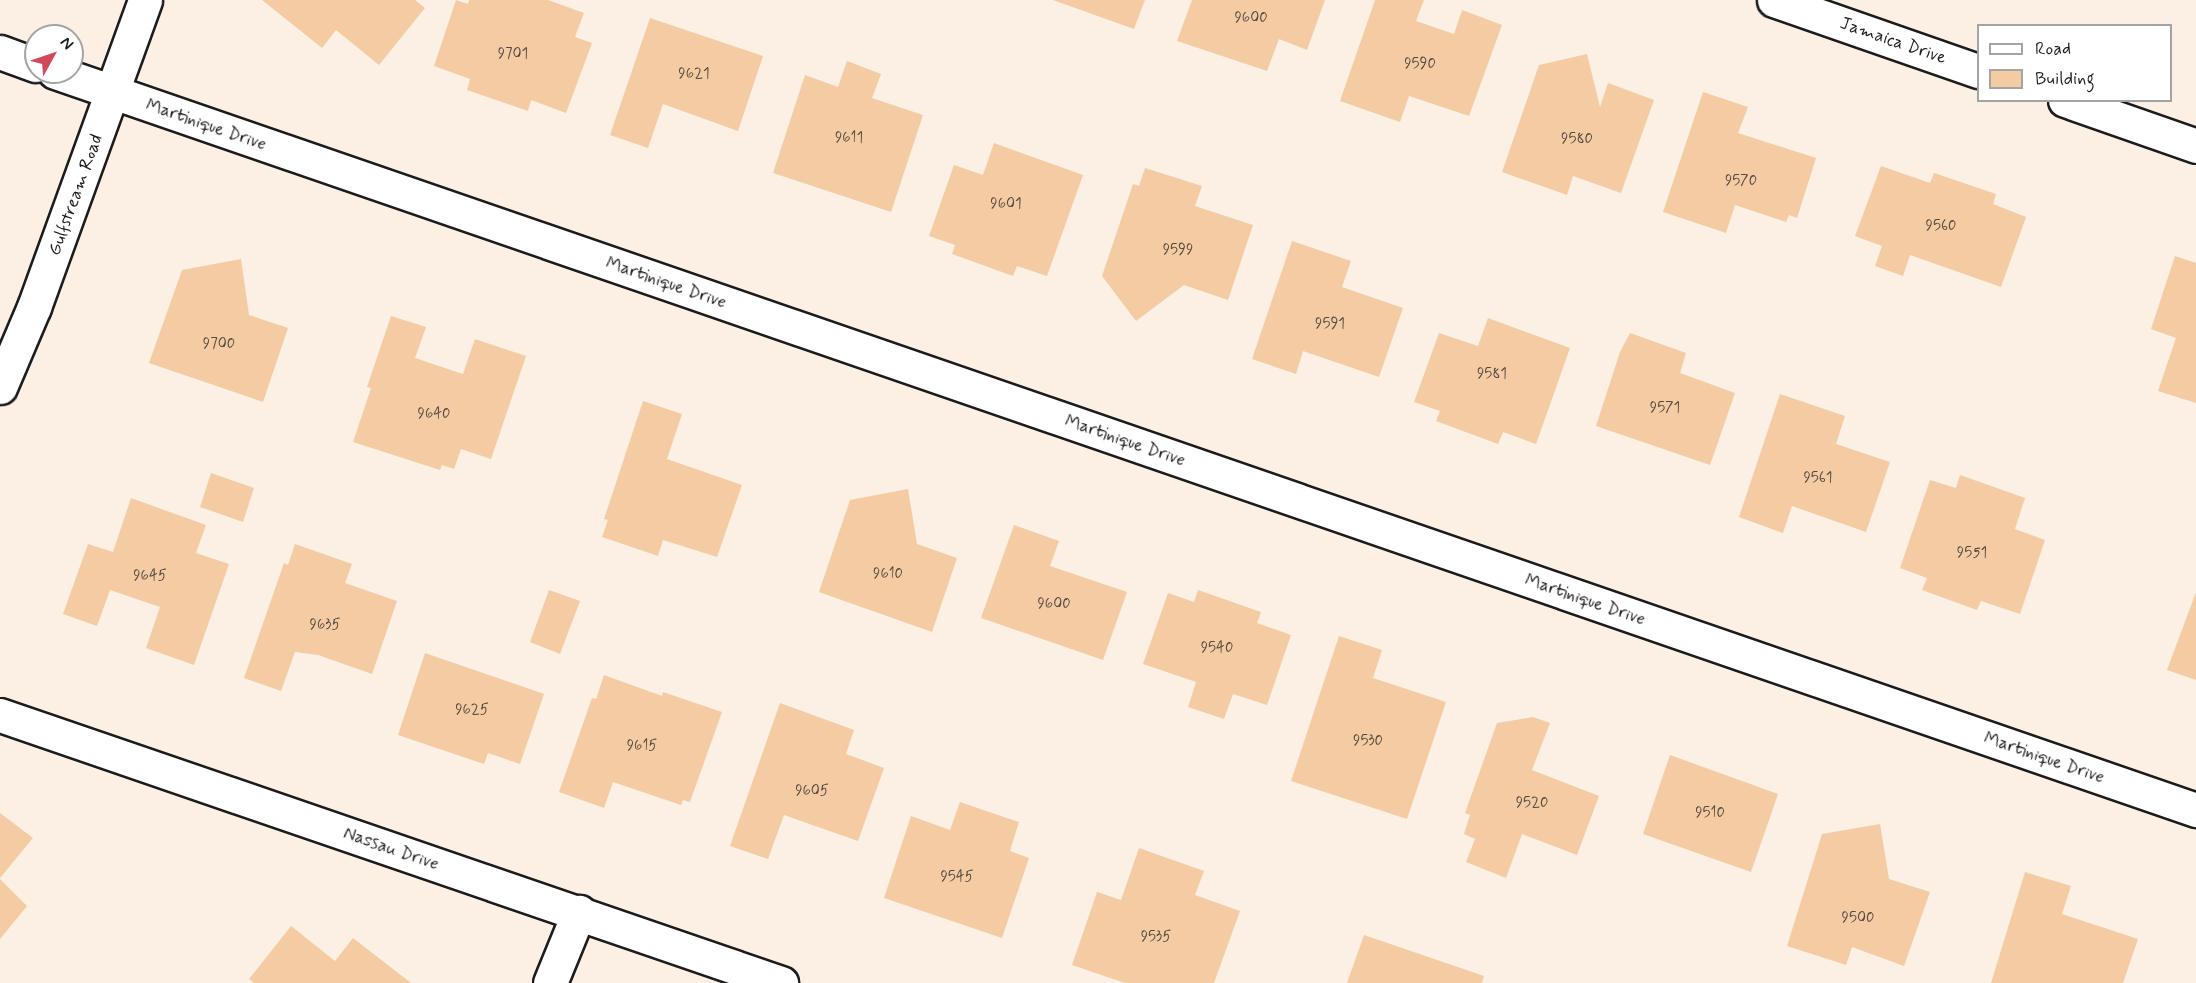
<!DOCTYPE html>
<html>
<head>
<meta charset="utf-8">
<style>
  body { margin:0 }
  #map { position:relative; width:2196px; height:983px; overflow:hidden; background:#fcefe3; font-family:Mynerve,sans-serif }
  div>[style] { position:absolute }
  .building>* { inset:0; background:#f4cba3 }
  .roads { filter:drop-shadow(2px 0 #1c1c1c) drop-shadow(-2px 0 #1c1c1c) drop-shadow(0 2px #1c1c1c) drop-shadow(0 -2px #1c1c1c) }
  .minor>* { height:33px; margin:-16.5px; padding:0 16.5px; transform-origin:16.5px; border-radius:16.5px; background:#fff }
  .tertiary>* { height:33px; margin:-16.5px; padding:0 16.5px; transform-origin:16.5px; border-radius:16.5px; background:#fff }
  span { translate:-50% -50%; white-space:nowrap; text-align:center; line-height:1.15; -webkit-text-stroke:6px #fff; paint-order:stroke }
  .number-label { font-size:15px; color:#52483e }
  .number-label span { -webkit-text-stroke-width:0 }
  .street-label { font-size:18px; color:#1c1c1c }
  .legend { position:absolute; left:1977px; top:24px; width:195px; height:78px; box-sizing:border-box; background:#fff; border:2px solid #a4a4a4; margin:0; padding:8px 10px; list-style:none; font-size:18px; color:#1c1c1c }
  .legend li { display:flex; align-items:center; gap:12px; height:30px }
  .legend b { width:30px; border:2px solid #a4a4a4 }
  .north { position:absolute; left:24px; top:24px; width:60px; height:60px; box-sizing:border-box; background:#fff; border:2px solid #a4a4a4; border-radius:50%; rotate:50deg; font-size:16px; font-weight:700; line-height:24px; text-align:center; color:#1c1c1c }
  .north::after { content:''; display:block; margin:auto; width:21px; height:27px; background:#d1495b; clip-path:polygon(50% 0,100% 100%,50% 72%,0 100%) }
</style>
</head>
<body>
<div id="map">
  <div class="building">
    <div style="clip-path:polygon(262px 0,415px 0,425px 8px,379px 65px,336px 30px,322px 48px)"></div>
    <div style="clip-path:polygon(456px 0,468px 4px,469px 0,548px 0,584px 13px,575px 37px,592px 43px,566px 113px,531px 100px,528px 111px,467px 90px,470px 79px,434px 66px)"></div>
    <div style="clip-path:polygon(1053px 0,1145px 0,1134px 29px)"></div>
    <div style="clip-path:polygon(1192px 0,1325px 0,1307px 50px,1279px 39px,1267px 71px,1177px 41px)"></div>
    <div style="clip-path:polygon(1375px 0,1424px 0,1416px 21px,1454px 34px,1462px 10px,1502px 25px,1469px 116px,1409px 96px,1400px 122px,1340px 101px)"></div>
    <div style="clip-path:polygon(650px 18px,763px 56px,738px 131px,663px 104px,648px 148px,610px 135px)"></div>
    <div style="clip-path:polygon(1587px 54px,1600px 107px,1608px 83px,1654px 100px,1621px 193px,1573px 176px,1567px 195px,1502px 172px,1539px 65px)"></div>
    <div style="clip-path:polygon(847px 61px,881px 74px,872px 98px,923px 115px,891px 212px,773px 173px,805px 75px,838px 87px)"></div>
    <div style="clip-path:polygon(1703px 92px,1748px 107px,1738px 133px,1816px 158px,1797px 218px,1789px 215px,1786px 222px,1735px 205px,1726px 233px,1663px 212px)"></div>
    <div style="clip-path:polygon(994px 143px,1083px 175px,1047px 276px,1017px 266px,1013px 276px,952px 254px,955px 245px,929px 236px,954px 165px,983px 175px)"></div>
    <div style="clip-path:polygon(1881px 166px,1930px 183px,1934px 173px,1996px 194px,1993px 204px,2026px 217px,2001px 287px,1910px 255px,1903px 276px,1875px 266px,1882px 246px,1855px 236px)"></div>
    <div style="clip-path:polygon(1145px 168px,1202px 186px,1195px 206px,1253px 225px,1228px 300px,1184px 285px,1136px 321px,1102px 276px,1133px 184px,1139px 186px)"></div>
    <div style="clip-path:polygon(1292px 241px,1351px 261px,1342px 287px,1403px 308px,1379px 377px,1303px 351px,1296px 374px,1252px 359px)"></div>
    <div style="clip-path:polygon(2175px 256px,2196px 263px,2196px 403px,2158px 391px,2176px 338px,2151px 329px)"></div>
    <div style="clip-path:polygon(241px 259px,249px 315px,288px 328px,263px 402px,149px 363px,182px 270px)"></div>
    <div style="clip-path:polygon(391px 316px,426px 327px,415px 358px,463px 374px,475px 339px,526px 356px,491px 459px,461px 449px,454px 469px,442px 465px,440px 470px,353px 442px,371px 388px,367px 387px)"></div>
    <div style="clip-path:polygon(1488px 318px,1570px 348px,1536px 444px,1503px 432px,1498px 444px,1436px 421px,1440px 411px,1414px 402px,1439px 333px,1478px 346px)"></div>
    <div style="clip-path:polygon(1630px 333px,1686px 353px,1680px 373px,1735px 393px,1710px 465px,1596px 426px,1620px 352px)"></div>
    <div style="clip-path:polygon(1780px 394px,1845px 416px,1836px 444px,1890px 462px,1866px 532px,1792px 506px,1783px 533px,1739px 517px)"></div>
    <div style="clip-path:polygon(643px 401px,682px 414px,667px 459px,742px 485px,717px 557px,663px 540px,658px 556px,602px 537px,608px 520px,604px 519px)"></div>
    <div style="clip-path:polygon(211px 473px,254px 488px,243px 522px,200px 507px)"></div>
    <div style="clip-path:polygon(1960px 475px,2025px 498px,2015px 529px,2045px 540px,2020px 614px,1981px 601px,1977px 610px,1922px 590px,1927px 578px,1900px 568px,1930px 480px,1956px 488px)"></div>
    <div style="clip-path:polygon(908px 489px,917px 544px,957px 558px,932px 632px,819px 592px,850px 500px)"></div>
    <div style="clip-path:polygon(131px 498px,206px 525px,196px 553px,229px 564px,194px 665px,146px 648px,160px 607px,110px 590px,97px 626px,63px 614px,88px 544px,113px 552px)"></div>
    <div style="clip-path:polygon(1014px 525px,1059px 541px,1050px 566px,1127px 592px,1103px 660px,981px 618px)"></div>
    <div style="clip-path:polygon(295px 544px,352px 564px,345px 583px,397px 601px,372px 674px,318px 655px,295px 652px,281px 691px,244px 678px,284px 563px,288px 565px)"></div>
    <div style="clip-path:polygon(549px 590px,580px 601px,560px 654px,530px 642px)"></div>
    <div style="clip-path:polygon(1198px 590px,1261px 612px,1257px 623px,1291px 635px,1267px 705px,1233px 694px,1224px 719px,1188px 707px,1196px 682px,1143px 664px,1168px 593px,1194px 602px)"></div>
    <div style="clip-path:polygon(2196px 592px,2196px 680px,2167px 670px)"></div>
    <div style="clip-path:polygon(1339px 636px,1382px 650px,1373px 678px,1446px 702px,1407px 819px,1291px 781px)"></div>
    <div style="clip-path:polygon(425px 653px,544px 694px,520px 764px,488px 753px,484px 764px,398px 735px)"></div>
    <div style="clip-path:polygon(604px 675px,662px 696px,663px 692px,722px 712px,690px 802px,683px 800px,681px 805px,613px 782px,604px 808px,559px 792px,592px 698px,596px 699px)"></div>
    <div style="clip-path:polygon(780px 703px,854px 730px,846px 754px,884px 768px,858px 841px,784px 815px,768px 859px,730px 846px)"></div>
    <div style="clip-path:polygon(1533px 717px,1550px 723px,1532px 770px,1599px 796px,1577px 855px,1522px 834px,1506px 878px,1466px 862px,1475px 839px,1464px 834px,1470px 815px,1465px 813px,1497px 723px)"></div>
    <div style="clip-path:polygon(1670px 755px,1778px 794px,1751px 872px,1643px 834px)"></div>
    <div style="clip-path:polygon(960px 802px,1019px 822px,1010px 851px,1029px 858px,1002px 938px,884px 898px,911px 816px,950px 830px)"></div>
    <div style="clip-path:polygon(0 813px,33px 838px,0 878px)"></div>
    <div style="clip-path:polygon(1880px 824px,1889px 879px,1930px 892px,1904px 966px,1852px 947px,1846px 965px,1787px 946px,1822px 834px)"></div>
    <div style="clip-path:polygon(1139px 848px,1204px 871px,1195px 895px,1240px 911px,1214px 983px,1125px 983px,1072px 965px,1097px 892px,1121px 900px)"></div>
    <div style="clip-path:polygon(2025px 872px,2071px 886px,2062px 914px,2138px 939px,2123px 983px,1991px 983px)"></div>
    <div style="clip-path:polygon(0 879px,27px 906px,0 939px)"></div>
    <div style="clip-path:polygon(291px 926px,335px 961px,353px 938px,411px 983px,254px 983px,249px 979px)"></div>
    <div style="clip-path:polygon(1364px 935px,1484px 976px,1482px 983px,1347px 983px)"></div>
  </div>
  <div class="roads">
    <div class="minor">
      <div style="left:1774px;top:0;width:216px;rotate:19.2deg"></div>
      <div style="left:0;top:52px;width:38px;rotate:20deg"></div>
      <div style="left:55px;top:72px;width:2265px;rotate:19.02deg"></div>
      <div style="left:2065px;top:100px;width:139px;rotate:19.3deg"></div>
      <div style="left:0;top:715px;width:826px;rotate:18.94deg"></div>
      <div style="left:550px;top:983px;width:77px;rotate:-67.8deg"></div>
    </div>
    <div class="tertiary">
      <div style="left:0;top:387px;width:87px;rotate:-67deg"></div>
      <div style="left:34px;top:307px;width:326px;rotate:-70.1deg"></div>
    </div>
  </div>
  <div class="number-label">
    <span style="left:1251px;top:19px">9600</span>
    <span style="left:513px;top:55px">9701</span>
    <span style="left:1420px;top:65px">9590</span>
    <span style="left:694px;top:75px">9621</span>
    <span style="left:849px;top:139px">9611</span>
    <span style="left:1577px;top:140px">9580</span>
    <span style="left:1741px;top:182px">9570</span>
    <span style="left:1006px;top:205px">9601</span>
    <span style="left:1941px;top:227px">9560</span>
    <span style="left:1178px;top:251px">9599</span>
    <span style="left:1330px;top:325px">9591</span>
    <span style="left:219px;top:345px">9700</span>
    <span style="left:1492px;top:375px">9581</span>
    <span style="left:1665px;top:409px">9571</span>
    <span style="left:434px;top:415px">9640</span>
    <span style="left:1818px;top:479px">9561</span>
    <span style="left:1972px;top:554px">9551</span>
    <span style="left:888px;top:575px">9610</span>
    <span style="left:150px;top:577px">9645</span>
    <span style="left:1054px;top:605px">9600</span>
    <span style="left:325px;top:626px">9635</span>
    <span style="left:1217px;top:649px">9540</span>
    <span style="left:472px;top:711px">9625</span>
    <span style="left:1368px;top:742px">9530</span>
    <span style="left:642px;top:747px">9615</span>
    <span style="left:812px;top:792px">9605</span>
    <span style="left:1532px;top:804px">9520</span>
    <span style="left:1710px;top:814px">9510</span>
    <span style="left:957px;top:878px">9545</span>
    <span style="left:1858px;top:919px">9500</span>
    <span style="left:1156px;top:938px">9535</span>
  </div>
  <div class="street-label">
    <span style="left:1893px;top:41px;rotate:19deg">Jamaica Drive</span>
    <span style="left:206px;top:125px;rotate:19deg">Martinique Drive</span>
    <span style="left:76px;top:195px;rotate:-70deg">Gulfstream Road</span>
    <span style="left:666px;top:283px;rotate:19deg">Martinique Drive</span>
    <span style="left:1125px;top:441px;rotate:19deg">Martinique Drive</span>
    <span style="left:1585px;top:600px;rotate:19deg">Martinique Drive</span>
    <span style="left:2044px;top:758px;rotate:19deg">Martinique Drive</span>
    <span style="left:391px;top:849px;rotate:19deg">Nassau Drive</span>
  </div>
  <ul class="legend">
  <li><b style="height:8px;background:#fff"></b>Road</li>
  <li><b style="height:16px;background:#f4cba3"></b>Building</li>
  </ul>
  <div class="north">N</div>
</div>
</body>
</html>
